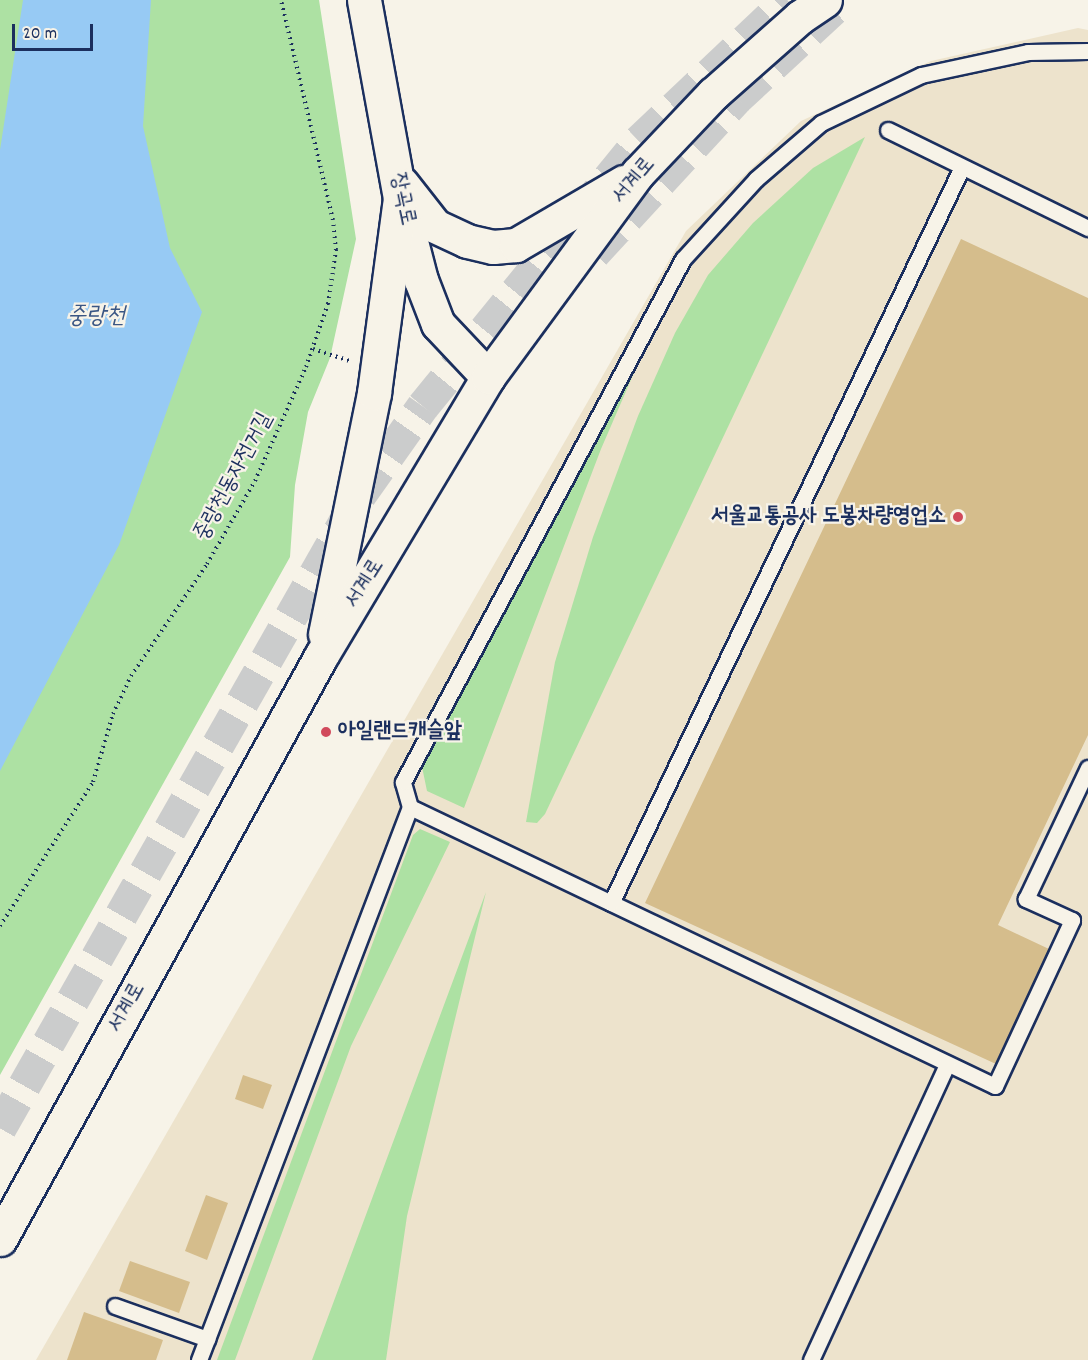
<!DOCTYPE html>
<html>
<head>
<meta charset="utf-8">
<style>
  body { margin:0 }
  #map { position:relative; width:1088px; height:1360px; overflow:hidden; background:#f7f3e8; font-family:Dekko,"Poor Story",sans-serif }
  div>[style] { position:absolute }
  .built>* { inset:0; background:#ede3cc }
  .green>* { inset:0; background:#ade1a3 }
  .water>* { inset:0; background:#97caf4 }
  .building>* { inset:0; background:#d5bd8c }
  .highway-tunnel>* { height:33px; margin-top:-16.5px; transform-origin:0; background:repeating-linear-gradient(90deg,#cbcccc 0 33px,transparent 0 49px) }
  .path>* { height:4px; margin-top:-2px; transform-origin:0; background:repeating-linear-gradient(90deg,#1b2f5e 0 1.5px,transparent 0 6px) }
  .roads { filter:drop-shadow(2px 0 #1b2f5e) drop-shadow(-2px 0 #1b2f5e) drop-shadow(0 2px #1b2f5e) drop-shadow(0 -2px #1b2f5e) }
  .lane>* { height:15px; margin:-7.5px; padding:0 7.5px; transform-origin:7.5px; border-radius:7.5px; background:#f7f3e8 }
  .secondary>* { height:33px; margin:-16.5px; padding:0 16.5px; transform-origin:16.5px; border-radius:16.5px; background:#f7f3e8 }
  .dots>* { width:16px; height:16px; translate:-50% -50%; box-sizing:border-box; border:3px solid #f7f3e8; border-radius:50% }
  span { translate:-50% -50%; white-space:nowrap; text-align:center; line-height:1.15; -webkit-text-stroke:4.5px #f7f3e8; paint-order:stroke }
  .street-label { font-size:22px; color:#1b2f5e }
  .poi-label { font-size:22px; color:#1b2f5e; font-weight:700 }
  .right { translate:-100% -50%; text-align:right }
  .left { translate:0 -50%; text-align:left }
  .water-label { font-size:24px; color:#3a5684; font-style:italic }
  .scale { position:absolute; left:12px; top:24px; width:81px; height:27px; box-sizing:border-box; border:3px solid #1b2f5e; border-top:0; padding-left:8px; font-size:18px; line-height:21px; white-space:nowrap; color:#1b2f5e; -webkit-text-stroke:4px #f7f3e8; paint-order:stroke }
</style>
</head>
<body>
<div id="map">
  <div class="built">
    <div style="clip-path:polygon(1078px 28px,1088px 30px,1088px 1360px,36px 1360px,686px 231px,801px 121px,931px 61px)"></div>
  </div>
  <div class="green">
    <div style="clip-path:polygon(0 0,319px 0,356px 239px,330px 358px,308px 412px,295px 485px,290px 557px,0 1075px)"></div>
    <div style="clip-path:polygon(865px 137px,545px 814px,537px 823px,526px 822px,555px 662px,593px 537px,638px 416px,675px 333px,708px 275px,753px 223px,813px 168px)"></div>
    <div style="clip-path:polygon(656px 322px,601px 449px,464px 808px,427px 791px,422px 767px)"></div>
    <div style="clip-path:polygon(420px 829px,450px 842px,351px 1046px,235px 1360px,217px 1360px,413px 835px)"></div>
    <div style="clip-path:polygon(486px 892px,407px 1216px,386px 1360px,312px 1360px)"></div>
  </div>
  <div class="water">
    <div style="clip-path:polygon(23px 0,151px 0,143px 126px,170px 248px,202px 312px,119px 545px,0 771px,0 150px)"></div>
  </div>
  <div class="building">
    <div style="clip-path:polygon(961px 239px,1088px 298px,1088px 735px,998px 925px,1049px 949px,996px 1064px,645px 903px)"></div>
    <div style="clip-path:polygon(243px 1075px,272px 1085px,263px 1109px,235px 1099px)"></div>
    <div style="clip-path:polygon(206px 1195px,228px 1203px,207px 1260px,185px 1251px)"></div>
    <div style="clip-path:polygon(130px 1261px,190px 1282px,179px 1313px,119px 1291px)"></div>
    <div style="clip-path:polygon(84px 1312px,163px 1340px,156px 1360px,67px 1360px)"></div>
  </div>
  <div class="highway-tunnel">
    <div style="left:594px;top:253px;width:211px;rotate:-47.3deg"></div>
    <div style="left:737px;top:98px;width:144px;rotate:-42.8deg"></div>
    <div style="left:0;top:1128px;width:728px;rotate:-60.37deg"></div>
    <div style="left:360px;top:495px;width:109px;rotate:-54.7deg"></div>
    <div style="left:423px;top:406px;width:342px;rotate:-50.8deg"></div>
    <div style="left:639px;top:141px;width:205px;rotate:-43.4deg"></div>
  </div>
  <div class="path">
    <div style="left:313px;top:349px;width:38px;rotate:18deg"></div>
    <div style="left:0;top:926px;width:171px;rotate:-57.1deg"></div>
    <div style="left:93px;top:782px;width:71px;rotate:-73.6deg"></div>
    <div style="left:113px;top:714px;width:42px;rotate:-64.7deg"></div>
    <div style="left:131px;top:676px;width:135px;rotate:-55.8deg"></div>
    <div style="left:207px;top:564px;width:96px;rotate:-60deg"></div>
    <div style="left:255px;top:481px;width:125px;rotate:-65.9deg"></div>
    <div style="left:306px;top:367px;width:67px;rotate:-70.8deg"></div>
    <div style="left:328px;top:304px;width:55px;rotate:-81.6deg"></div>
    <div style="left:336px;top:250px;width:30px;rotate:-96deg"></div>
    <div style="left:333px;top:220px;width:226px;rotate:-103.3deg"></div>
  </div>
  <div class="roads">
    <div class="lane">
      <div style="left:888px;top:130px;width:223px;rotate:26.1deg"></div>
      <div style="left:410px;top:807px;width:648px;rotate:25.5deg"></div>
      <div style="left:995px;top:1086px;width:183px;rotate:-65.1deg"></div>
      <div style="left:1072px;top:920px;width:51px;rotate:-155.5deg"></div>
      <div style="left:1026px;top:899px;width:145px;rotate:-64.7deg"></div>
      <div style="left:611px;top:903px;width:815px;rotate:-64.5deg"></div>
      <div style="left:115px;top:1306px;width:98px;rotate:19.7deg"></div>
      <div style="left:199px;top:1360px;width:592px;rotate:-69.12deg"></div>
      <div style="left:410px;top:807px;width:26px;rotate:-106deg"></div>
      <div style="left:403px;top:782px;width:593px;rotate:-61.84deg"></div>
      <div style="left:683px;top:259px;width:108px;rotate:-47.6deg"></div>
      <div style="left:756px;top:179px;width:86px;rotate:-40.7deg"></div>
      <div style="left:821px;top:123px;width:111px;rotate:-25.6deg"></div>
      <div style="left:921px;top:75px;width:109px;rotate:-12.1deg"></div>
      <div style="left:1028px;top:52px;width:60px;rotate:-1deg"></div>
      <div style="left:811px;top:1360px;width:326px;rotate:-65.3deg"></div>
    </div>
    <div class="secondary">
      <div style="left:364px;top:0;width:202px;rotate:79.7deg"></div>
      <div style="left:400px;top:199px;width:84px;rotate:75.5deg"></div>
      <div style="left:421px;top:280px;width:47px;rotate:68.9deg"></div>
      <div style="left:438px;top:324px;width:73px;rotate:46.7deg"></div>
      <div style="left:402px;top:184px;width:53px;rotate:51.8deg"></div>
      <div style="left:435px;top:226px;width:35px;rotate:25deg"></div>
      <div style="left:467px;top:241px;width:27px;rotate:13deg"></div>
      <div style="left:493px;top:247px;width:23px;rotate:-5deg"></div>
      <div style="left:516px;top:245px;width:125px;rotate:-30.3deg"></div>
      <div style="left:325px;top:634px;width:246px;rotate:-78.5deg"></div>
      <div style="left:374px;top:393px;width:196px;rotate:-82.4deg"></div>
      <div style="left:0;top:1239px;width:666px;rotate:-61.16deg"></div>
      <div style="left:321px;top:656px;width:325px;rotate:-59.1deg"></div>
      <div style="left:488px;top:377px;width:253px;rotate:-53.7deg"></div>
      <div style="left:638px;top:173px;width:109px;rotate:-46.5deg"></div>
      <div style="left:713px;top:94px;width:116px;rotate:-41.5deg"></div>
      <div style="left:800px;top:17px;width:30px;rotate:-34deg"></div>
    </div>
  </div>
  <div class="dots">
    <div style="left:958px;top:517px;background:#d1495b"></div>
    <div style="left:326px;top:732px;background:#d1495b"></div>
  </div>
  <div class="street-label">
    <span style="left:634px;top:181px;rotate:-50deg">서계로</span>
    <span style="left:402px;top:199px;rotate:78deg">장곡로</span>
    <span style="left:234px;top:477px;rotate:-62deg">중랑천동자전거길</span>
    <span style="left:365px;top:584px;rotate:-58deg">서계로</span>
    <span style="left:127px;top:1008px;rotate:-61deg">서계로</span>
  </div>
  <div class="poi-label">
    <span class="right" style="left:946px;top:517px">서울교통공사 도봉차량영업소</span>
    <span class="left" style="left:338px;top:732px">아일랜드캐슬앞</span>
  </div>
  <div class="water-label">
    <span style="left:96px;top:318px">중랑천</span>
  </div>
  <div class="scale">20 m</div>
</div>
</body>
</html>
